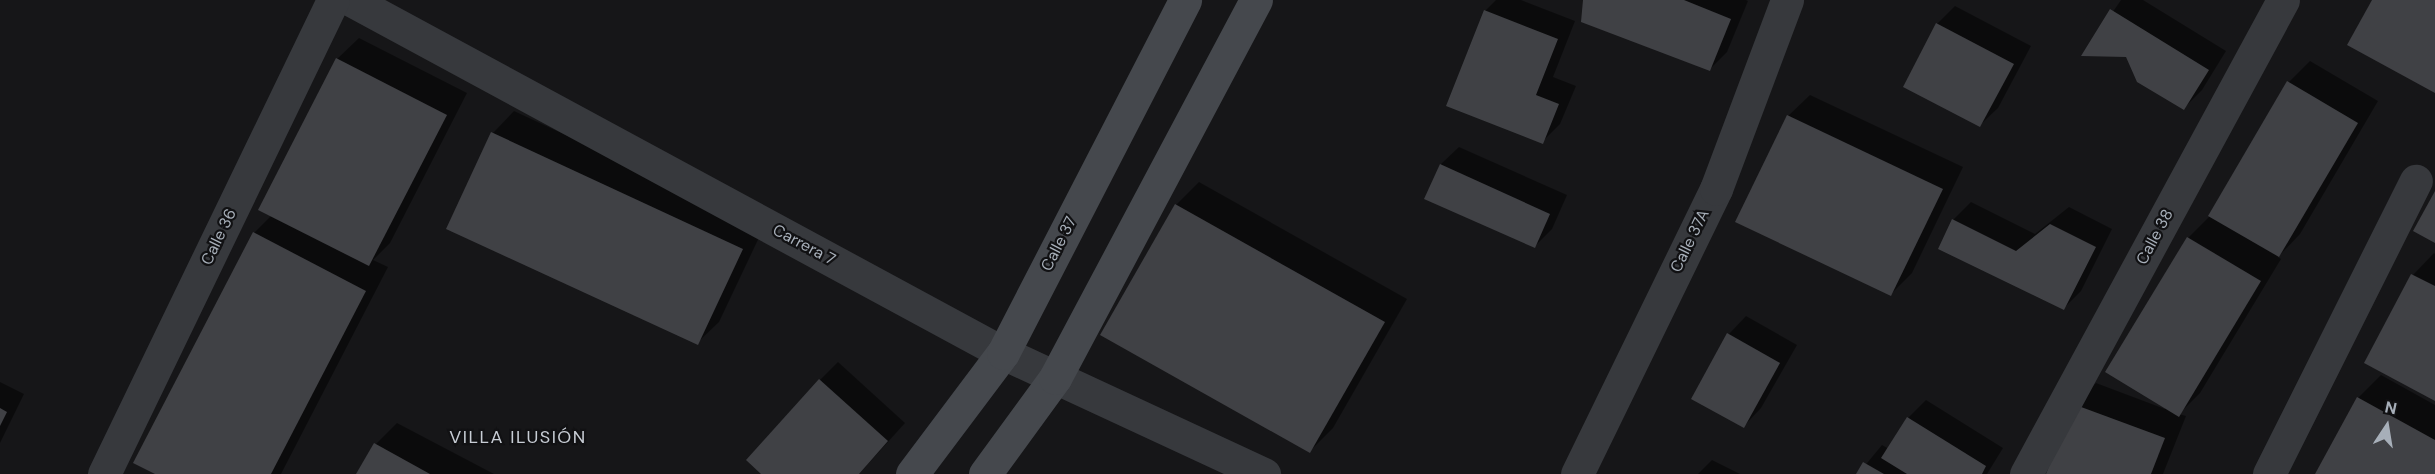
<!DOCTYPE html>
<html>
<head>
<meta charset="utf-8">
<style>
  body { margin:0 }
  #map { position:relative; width:2435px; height:474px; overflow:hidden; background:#161618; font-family:"DM Sans",sans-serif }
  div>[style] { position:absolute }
  .shadow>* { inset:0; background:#0007 }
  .building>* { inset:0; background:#404145 }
  .minor>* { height:33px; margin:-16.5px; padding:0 16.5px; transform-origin:16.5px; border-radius:16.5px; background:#37393d }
  .tertiary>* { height:33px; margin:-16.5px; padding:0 16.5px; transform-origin:16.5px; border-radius:16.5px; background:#37393d }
  .secondary>* { height:33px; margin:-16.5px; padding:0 16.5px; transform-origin:16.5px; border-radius:16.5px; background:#45484d }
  span { translate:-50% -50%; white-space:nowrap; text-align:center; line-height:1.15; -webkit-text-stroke:4.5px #111113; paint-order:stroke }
  .street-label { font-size:16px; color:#a7afb9 }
  .neighbourhood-label { font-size:18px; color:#c8cdd5; letter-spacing:1.5px }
  .north { position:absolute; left:2357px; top:396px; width:60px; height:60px; -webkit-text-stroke:4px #111113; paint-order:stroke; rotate:12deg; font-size:16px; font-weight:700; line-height:24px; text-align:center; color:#a7afb9 }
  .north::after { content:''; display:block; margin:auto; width:21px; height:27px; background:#a7afb9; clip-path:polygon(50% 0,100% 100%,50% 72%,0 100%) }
</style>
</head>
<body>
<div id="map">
  <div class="shadow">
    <div style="clip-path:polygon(1496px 0,1521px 0,1575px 21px,1553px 77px,1576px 86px,1560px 124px,1542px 142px,1485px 11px)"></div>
    <div style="clip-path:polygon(1584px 0,1746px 0,1748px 1px,1727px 52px,1709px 70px)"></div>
    <div style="clip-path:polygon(2121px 0,2143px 0,2226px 51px,2202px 90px,2184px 108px,2127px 56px,2084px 54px)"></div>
    <div style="clip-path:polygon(1955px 6px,2031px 46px,1998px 108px,1980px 125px,1937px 24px)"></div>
    <div style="clip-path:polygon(359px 38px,467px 93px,390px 243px,373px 260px,388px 267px,281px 474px,158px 474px,254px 233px,272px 215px,337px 59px)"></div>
    <div style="clip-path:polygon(2310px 61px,2378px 101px,2300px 234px,2278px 257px,2281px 259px,2200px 393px,2179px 414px,2186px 416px,2163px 474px,2048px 474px,2074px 404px,2096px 383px,2165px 409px,2188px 238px,2211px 215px,2289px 82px)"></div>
    <div style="clip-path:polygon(1810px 95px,1963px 167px,1912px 273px,1891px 294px,1788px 116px)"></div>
    <div style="clip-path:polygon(514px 111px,764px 227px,719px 322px,697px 343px,493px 133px)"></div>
    <div style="clip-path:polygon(1459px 147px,1567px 195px,1552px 229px,1534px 247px,1426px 198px,1441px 164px)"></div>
    <div style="clip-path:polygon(1199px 182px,1407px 299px,1333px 428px,1310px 451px,1176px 205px)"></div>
    <div style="clip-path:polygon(1971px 202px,2035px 234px,2069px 207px,2112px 229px,2081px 291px,2064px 308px,1953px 220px)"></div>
    <div style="clip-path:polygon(2434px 253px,2435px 254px,2435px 399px,2366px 362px,2413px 275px)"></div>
    <div style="clip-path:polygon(1746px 316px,1797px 345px,1761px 408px,1744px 426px,1729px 334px)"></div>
    <div style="clip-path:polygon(838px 362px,905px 423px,859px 474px,763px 474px,820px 380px)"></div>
    <div style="clip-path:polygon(2381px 375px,2435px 405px,2435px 474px,2316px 474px,2358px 398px)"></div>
    <div style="clip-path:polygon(0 382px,24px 394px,0 443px)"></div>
    <div style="clip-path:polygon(1926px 400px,2003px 448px,1987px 474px,1858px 474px,1882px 445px,1889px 449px,1908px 418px)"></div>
    <div style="clip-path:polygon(397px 423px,494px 474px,358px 474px,376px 444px)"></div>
    <div style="clip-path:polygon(1712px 460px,1740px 474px,1698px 474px)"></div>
  </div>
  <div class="building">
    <div style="clip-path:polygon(1583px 0,1684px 0,1731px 19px,1710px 71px,1581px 22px)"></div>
    <div style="clip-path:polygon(2372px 0,2435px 0,2435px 93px,2347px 45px)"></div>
    <div style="clip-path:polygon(2110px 9px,2209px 70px,2184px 110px,2137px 82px,2126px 57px,2081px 56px)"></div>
    <div style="clip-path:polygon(1484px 10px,1558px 39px,1536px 95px,1559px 104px,1543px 144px,1446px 106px)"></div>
    <div style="clip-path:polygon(1936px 23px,2014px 64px,1980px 127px,1903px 87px)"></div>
    <div style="clip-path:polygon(336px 58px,447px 115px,369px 266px,258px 210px)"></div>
    <div style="clip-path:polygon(2287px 81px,2358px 123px,2279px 257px,2208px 216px)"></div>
    <div style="clip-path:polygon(1787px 115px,1943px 189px,1891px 296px,1735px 222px)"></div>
    <div style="clip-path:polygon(491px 132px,743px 249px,698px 345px,446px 229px)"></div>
    <div style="clip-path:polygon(1440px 164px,1550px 214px,1535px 248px,1424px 199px)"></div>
    <div style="clip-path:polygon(2435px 191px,2435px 243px,2413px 231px)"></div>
    <div style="clip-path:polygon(1175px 204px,1385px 322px,1310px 453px,1100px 335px)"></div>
    <div style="clip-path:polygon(1952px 219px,2016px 251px,2050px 224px,2096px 247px,2064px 310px,1938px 249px)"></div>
    <div style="clip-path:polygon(253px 232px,366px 291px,271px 474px,155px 474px,133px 463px)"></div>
    <div style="clip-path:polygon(2187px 237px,2261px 281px,2179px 417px,2105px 372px)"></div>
    <div style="clip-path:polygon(2411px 274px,2435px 286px,2435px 401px,2364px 363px)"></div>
    <div style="clip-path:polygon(1727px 333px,1780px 363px,1744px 428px,1691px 399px)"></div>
    <div style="clip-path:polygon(819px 379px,888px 441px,859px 474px,761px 474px,746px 460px)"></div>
    <div style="clip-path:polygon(2357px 397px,2435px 440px,2435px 474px,2315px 474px)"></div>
    <div style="clip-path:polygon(2073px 404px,2165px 438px,2151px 474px,2046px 474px)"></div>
    <div style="clip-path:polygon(0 408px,7px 412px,0 426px)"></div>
    <div style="clip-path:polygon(1907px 417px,1986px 466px,1982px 474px,1907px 474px,1881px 458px)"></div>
    <div style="clip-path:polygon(374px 443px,430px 474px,356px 474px)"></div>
    <div style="clip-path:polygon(1863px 462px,1884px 474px,1856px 474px)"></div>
  </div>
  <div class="minor">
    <div style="left:351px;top:0;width:741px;rotate:28.43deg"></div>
    <div style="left:1003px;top:353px;width:288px;rotate:24.9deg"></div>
    <div style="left:1577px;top:474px;width:317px;rotate:-64deg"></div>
    <div style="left:1716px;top:189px;width:202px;rotate:-69.4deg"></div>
    <div style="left:2026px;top:474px;width:539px;rotate:-61.53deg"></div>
    <div style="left:2269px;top:474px;width:328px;rotate:-63.4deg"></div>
  </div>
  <div class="tertiary">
    <div style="left:104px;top:474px;width:526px;rotate:-64.21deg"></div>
  </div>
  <div class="secondary">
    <div style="left:912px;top:474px;width:151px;rotate:-53.1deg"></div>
    <div style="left:1003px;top:353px;width:397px;rotate:-62.7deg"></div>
    <div style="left:985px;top:474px;width:119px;rotate:-53.9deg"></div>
    <div style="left:1055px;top:378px;width:428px;rotate:-62deg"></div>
  </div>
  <div class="street-label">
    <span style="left:219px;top:237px;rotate:-64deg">Calle 36</span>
    <span style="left:2155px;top:237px;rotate:-62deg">Calle 38</span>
    <span style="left:1690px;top:241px;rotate:-64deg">Calle 37A</span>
    <span style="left:1059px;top:244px;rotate:-63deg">Calle 37</span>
    <span style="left:804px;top:245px;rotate:28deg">Carrera 7</span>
  </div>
  <div class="neighbourhood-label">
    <span style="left:518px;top:437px">VILLA ILUSIÓN</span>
  </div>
  <div class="north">N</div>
</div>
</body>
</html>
